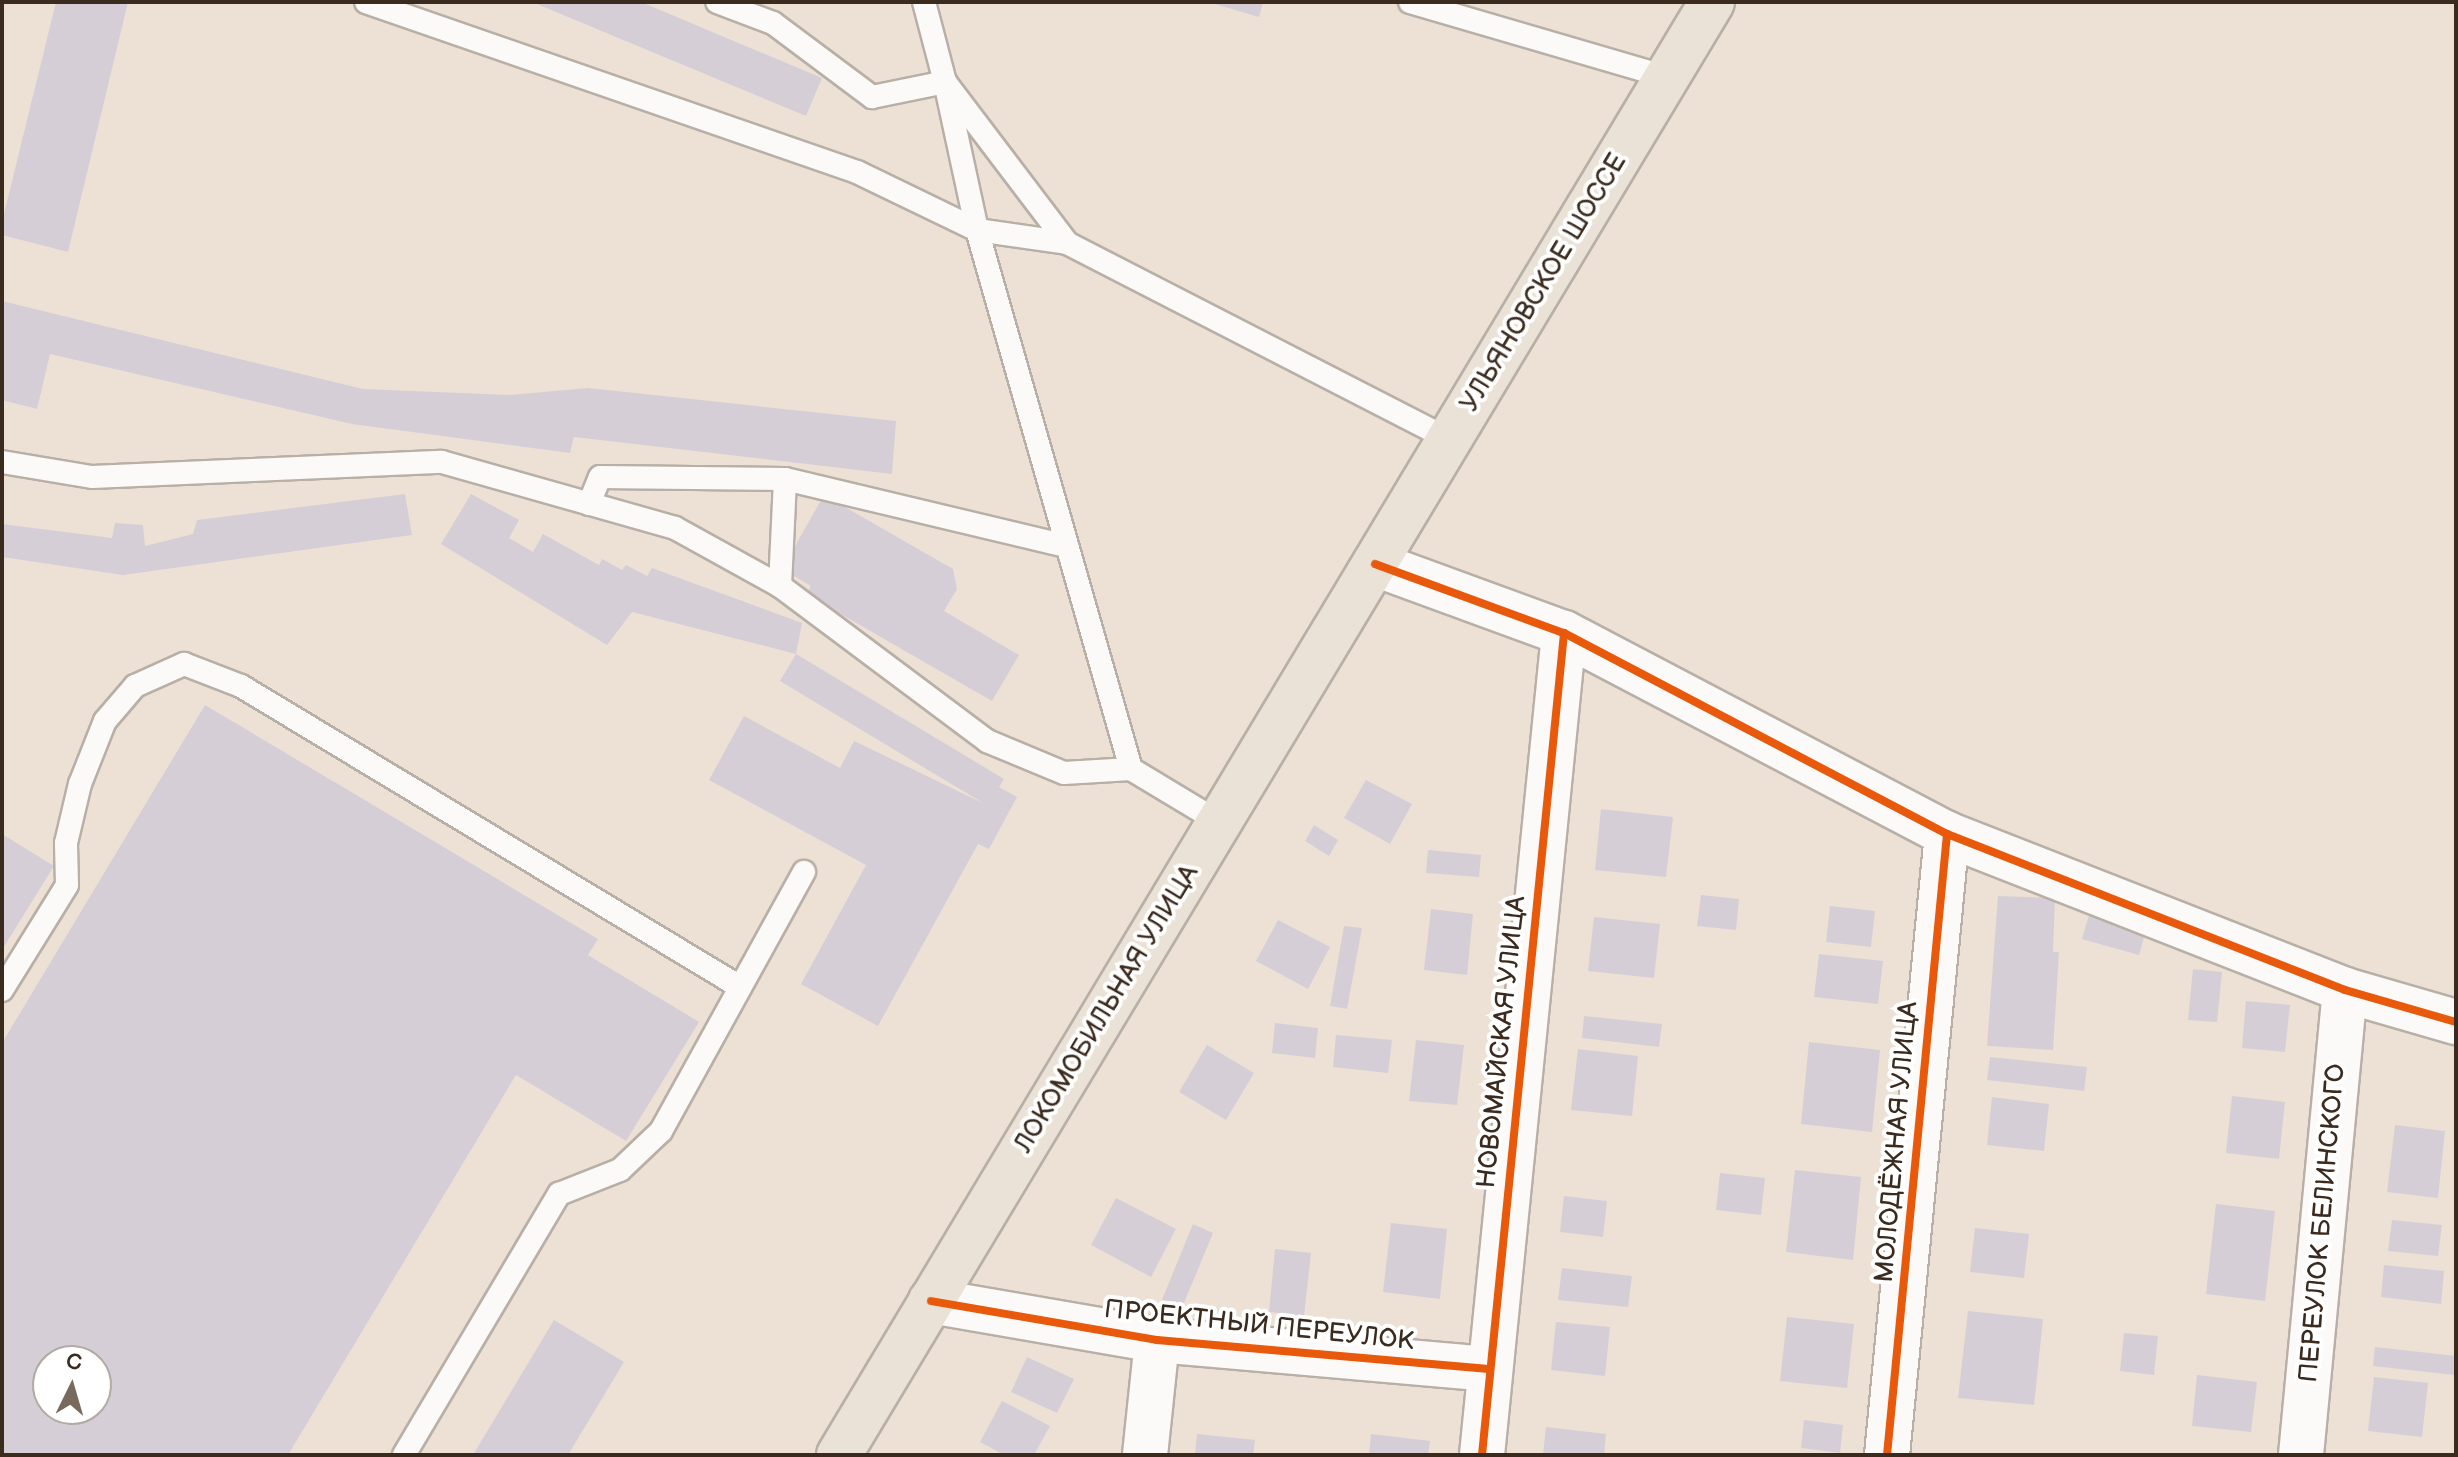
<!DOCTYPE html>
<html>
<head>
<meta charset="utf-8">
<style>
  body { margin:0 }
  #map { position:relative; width:2458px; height:1457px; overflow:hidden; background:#ede1d5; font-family:"Balsamiq Sans",sans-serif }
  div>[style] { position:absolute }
  .building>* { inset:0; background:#d6ced6 }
  .roads { filter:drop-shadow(2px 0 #b8afa6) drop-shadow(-2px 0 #b8afa6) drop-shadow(0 2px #b8afa6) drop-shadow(0 -2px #b8afa6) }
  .lane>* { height:22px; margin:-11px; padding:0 11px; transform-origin:11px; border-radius:11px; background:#fcfaf9 }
  .street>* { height:44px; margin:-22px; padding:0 22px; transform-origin:22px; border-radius:22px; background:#fcfaf9 }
  .primary>* { height:44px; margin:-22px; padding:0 22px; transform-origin:22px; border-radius:22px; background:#eae2d6 }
  .cycleway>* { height:8px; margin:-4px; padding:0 4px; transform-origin:4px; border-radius:4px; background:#e8590c }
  span { translate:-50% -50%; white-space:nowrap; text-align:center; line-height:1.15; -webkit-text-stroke:8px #fff; paint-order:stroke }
  .street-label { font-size:26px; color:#3b2a1e }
  .frame { position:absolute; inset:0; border:4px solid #3b2a1e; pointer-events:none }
  .north { position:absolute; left:32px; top:1345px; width:80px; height:80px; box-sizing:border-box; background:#fff; border:2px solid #b1aaa5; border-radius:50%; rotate:5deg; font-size:22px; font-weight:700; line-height:32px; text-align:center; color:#3b2a1e }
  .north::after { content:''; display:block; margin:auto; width:28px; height:36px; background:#796a5e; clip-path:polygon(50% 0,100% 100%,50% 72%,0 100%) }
</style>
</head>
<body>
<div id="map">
  <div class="building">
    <div style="clip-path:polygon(56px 2px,128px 2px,68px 252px,2px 235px,2px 222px)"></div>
    <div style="clip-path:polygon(532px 2px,641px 2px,822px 78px,806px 116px)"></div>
    <div style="clip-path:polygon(1208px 2px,1263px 2px,1259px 17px)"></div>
    <div style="clip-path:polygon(2px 301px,363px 389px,510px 395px,588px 388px,896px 421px,892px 474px,574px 437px,570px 453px,352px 424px,50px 354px,37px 409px,2px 400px)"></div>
    <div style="clip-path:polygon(405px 494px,412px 535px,123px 575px,2px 557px,2px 524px,112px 538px,115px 523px,143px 525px,145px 546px,193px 534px,197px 520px)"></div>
    <div style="clip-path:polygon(471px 494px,519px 520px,509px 538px,533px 552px,543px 534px,599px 565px,602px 559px,622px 570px,626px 565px,647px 576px,652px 568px,802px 623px,796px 654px,632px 612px,607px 645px,441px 544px)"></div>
    <div style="clip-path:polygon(824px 495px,953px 569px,957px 589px,944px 611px,1019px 655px,992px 701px,806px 594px,811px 586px,782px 569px)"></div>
    <div style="clip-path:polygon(796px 654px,1004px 779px,999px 787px,1017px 797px,989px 849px,978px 844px,878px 1026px,801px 984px,866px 865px,709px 780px,744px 716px,840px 768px,854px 741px,983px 803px,780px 681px)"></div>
    <div style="clip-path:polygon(evenodd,205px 705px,598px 939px,588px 955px,699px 1022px,626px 1141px,516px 1075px,288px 1455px,2px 1455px,2px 1043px,205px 705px,48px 1361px,96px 1361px,96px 1409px,48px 1409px,48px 1361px)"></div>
    <div style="clip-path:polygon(1366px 780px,1412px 804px,1390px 844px,1344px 818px)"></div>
    <div style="clip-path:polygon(1601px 809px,1673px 817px,1666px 877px,1595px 870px)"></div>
    <div style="clip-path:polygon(1314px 825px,1338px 840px,1329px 856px,1305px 841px)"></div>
    <div style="clip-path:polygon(2px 834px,54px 866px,2px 950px)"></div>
    <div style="clip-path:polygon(1428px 850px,1481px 855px,1479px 877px,1426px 873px)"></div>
    <div style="clip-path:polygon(1701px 895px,1739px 899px,1736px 930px,1697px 926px)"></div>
    <div style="clip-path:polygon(1998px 896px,2055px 898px,2053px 952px,2059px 952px,2053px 1050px,1987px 1046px)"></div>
    <div style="clip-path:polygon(1830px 906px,1875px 911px,1871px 947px,1826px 942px)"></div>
    <div style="clip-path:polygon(2091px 908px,2148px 924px,2139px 955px,2082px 939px)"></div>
    <div style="clip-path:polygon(1431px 909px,1473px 914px,1467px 975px,1424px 970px)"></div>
    <div style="clip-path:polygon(1594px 917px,1660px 924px,1654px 978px,1588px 971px)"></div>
    <div style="clip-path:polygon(1278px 920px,1330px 947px,1308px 989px,1256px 961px)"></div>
    <div style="clip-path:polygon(1344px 926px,1362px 928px,1347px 1009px,1330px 1006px)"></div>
    <div style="clip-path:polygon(1819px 954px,1883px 961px,1878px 1004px,1814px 997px)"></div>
    <div style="clip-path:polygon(2193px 969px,2222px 972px,2217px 1022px,2188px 1020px)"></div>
    <div style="clip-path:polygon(2246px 1001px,2290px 1005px,2285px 1052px,2242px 1048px)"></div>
    <div style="clip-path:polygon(1584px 1016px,1662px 1024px,1659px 1047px,1582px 1038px)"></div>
    <div style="clip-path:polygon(1275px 1023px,1318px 1028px,1315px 1058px,1272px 1053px)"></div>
    <div style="clip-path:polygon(1336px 1035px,1392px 1040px,1388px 1073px,1333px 1067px)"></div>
    <div style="clip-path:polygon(1416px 1040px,1464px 1045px,1457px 1105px,1409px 1101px)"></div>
    <div style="clip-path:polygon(1809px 1042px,1880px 1050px,1872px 1132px,1801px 1124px)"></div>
    <div style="clip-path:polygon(1207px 1045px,1254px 1073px,1226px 1120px,1179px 1092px)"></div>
    <div style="clip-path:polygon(1578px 1049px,1638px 1056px,1632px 1116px,1571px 1110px)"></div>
    <div style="clip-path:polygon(1990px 1057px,2087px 1067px,2084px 1091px,1987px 1080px)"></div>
    <div style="clip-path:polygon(2232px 1096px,2285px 1102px,2279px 1159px,2226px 1153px)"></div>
    <div style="clip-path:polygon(1992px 1097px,2049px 1104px,2044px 1151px,1987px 1145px)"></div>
    <div style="clip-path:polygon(2395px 1125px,2445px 1131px,2438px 1198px,2387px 1192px)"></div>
    <div style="clip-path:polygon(1795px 1170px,1861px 1177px,1853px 1260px,1786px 1252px)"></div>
    <div style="clip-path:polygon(1720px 1173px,1765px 1178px,1761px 1215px,1716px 1210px)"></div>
    <div style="clip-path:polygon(1564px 1196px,1607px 1201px,1603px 1237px,1560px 1232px)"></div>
    <div style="clip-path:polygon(1116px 1198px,1176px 1229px,1151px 1277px,1091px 1245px)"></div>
    <div style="clip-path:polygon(2216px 1204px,2275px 1211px,2265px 1301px,2206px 1294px)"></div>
    <div style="clip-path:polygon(2392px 1220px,2442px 1225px,2438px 1256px,2388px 1251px)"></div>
    <div style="clip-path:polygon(1391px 1223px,1447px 1229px,1440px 1299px,1383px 1292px)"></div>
    <div style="clip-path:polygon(1193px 1224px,1213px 1233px,1172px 1332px,1152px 1324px)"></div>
    <div style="clip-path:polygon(1975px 1228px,2029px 1234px,2024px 1278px,1970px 1272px)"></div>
    <div style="clip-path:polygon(1275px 1249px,1311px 1253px,1304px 1316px,1269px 1312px)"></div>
    <div style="clip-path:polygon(2384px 1265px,2444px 1271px,2441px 1304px,2381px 1297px)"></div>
    <div style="clip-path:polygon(1562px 1268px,1632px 1276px,1628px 1307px,1558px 1300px)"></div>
    <div style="clip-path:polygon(1968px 1311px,2043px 1319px,2034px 1405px,1958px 1398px)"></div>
    <div style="clip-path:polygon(1787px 1317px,1854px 1324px,1847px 1388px,1780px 1381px)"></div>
    <div style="clip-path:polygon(554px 1320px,624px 1362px,568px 1455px,473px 1455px)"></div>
    <div style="clip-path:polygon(1556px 1322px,1610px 1327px,1605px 1376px,1551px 1370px)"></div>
    <div style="clip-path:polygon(2124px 1333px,2158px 1336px,2154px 1375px,2120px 1371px)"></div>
    <div style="clip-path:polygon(2375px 1347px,2456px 1356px,2454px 1375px,2373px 1366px)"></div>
    <div style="clip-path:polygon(1027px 1357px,1074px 1379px,1057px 1413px,1011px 1392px)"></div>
    <div style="clip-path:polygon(2197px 1375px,2257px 1382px,2251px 1432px,2192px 1426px)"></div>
    <div style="clip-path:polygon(2374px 1377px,2428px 1383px,2422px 1437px,2368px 1431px)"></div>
    <div style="clip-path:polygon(1002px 1401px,1050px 1426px,1034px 1455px,1004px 1455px,980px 1442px)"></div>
    <div style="clip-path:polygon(1804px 1420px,1843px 1425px,1840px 1453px,1801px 1448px)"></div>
    <div style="clip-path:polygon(1546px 1427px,1606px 1434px,1604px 1455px,1543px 1455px)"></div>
    <div style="clip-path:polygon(1197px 1434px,1255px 1440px,1253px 1455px,1195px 1455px)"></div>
    <div style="clip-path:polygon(1371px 1434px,1430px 1441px,1428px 1455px,1369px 1455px)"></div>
  </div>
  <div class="roads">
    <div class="lane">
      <div style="left:366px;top:2px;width:520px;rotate:19.1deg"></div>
      <div style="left:857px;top:172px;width:133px;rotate:25.8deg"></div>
      <div style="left:977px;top:230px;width:91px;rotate:8.2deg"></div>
      <div style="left:717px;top:2px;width:60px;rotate:20.6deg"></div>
      <div style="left:773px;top:23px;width:124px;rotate:36.8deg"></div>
      <div style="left:872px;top:97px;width:75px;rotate:-11.6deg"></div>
      <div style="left:945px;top:82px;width:151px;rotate:77.8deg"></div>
      <div style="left:977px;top:230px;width:561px;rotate:74.05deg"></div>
      <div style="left:924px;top:2px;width:83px;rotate:75.3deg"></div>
      <div style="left:945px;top:82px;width:202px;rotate:52.8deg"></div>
      <div style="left:1067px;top:243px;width:431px;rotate:27.2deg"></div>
      <div style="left:1410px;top:2px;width:268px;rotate:16.3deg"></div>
      <div style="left:2px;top:462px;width:91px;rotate:9.5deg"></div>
      <div style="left:92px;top:477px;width:350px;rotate:-2.5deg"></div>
      <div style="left:442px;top:462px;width:242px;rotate:15.8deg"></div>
      <div style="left:675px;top:528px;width:120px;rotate:28.9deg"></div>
      <div style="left:780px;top:586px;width:259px;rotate:36.8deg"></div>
      <div style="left:987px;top:741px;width:83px;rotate:22.6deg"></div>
      <div style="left:1064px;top:773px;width:67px;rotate:-3.4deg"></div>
      <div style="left:1131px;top:769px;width:103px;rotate:31.1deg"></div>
      <div style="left:589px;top:504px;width:29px;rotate:-68deg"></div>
      <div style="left:600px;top:477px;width:185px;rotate:0.6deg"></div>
      <div style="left:785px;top:479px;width:290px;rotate:13.4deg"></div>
      <div style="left:780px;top:586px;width:107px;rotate:-87.3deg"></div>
      <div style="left:2px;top:990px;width:123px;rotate:-58.2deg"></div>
      <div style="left:67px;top:885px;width:42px;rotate:-91.4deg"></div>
      <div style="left:66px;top:843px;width:61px;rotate:-76.7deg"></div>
      <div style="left:80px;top:784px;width:68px;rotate:-68.4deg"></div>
      <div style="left:105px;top:721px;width:46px;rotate:-49.4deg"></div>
      <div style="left:135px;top:686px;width:54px;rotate:-24.2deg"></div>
      <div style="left:184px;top:664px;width:61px;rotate:21.1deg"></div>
      <div style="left:241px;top:686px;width:583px;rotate:31.1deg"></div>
      <div style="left:404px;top:1455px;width:304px;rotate:-59.3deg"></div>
      <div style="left:559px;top:1194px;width:66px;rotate:-21.5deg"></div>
      <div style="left:620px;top:1170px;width:57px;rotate:-43.6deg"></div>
      <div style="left:661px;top:1131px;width:296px;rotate:-61.1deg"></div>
    </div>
    <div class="street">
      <div style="left:1375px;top:564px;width:201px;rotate:20.1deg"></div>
      <div style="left:1564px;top:633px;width:433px;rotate:27.7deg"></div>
      <div style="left:1947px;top:834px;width:427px;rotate:21.4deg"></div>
      <div style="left:2345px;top:990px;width:116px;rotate:16.1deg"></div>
      <div style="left:931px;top:1301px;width:229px;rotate:9.8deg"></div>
      <div style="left:1157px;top:1340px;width:333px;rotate:5deg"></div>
      <div style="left:1145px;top:1455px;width:116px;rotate:-84deg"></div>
      <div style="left:1482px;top:1455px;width:826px;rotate:-84.3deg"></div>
      <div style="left:1887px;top:1455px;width:624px;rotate:-84.48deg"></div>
      <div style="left:2301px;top:1455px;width:467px;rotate:-84.6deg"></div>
    </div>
    <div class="primary">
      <div style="left:839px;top:1455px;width:1695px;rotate:-59deg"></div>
    </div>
  </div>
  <div class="cycleway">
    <div style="left:1375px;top:564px;width:201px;rotate:20.1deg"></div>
    <div style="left:1564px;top:633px;width:433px;rotate:27.7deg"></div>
    <div style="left:1947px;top:834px;width:427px;rotate:21.4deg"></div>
    <div style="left:2345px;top:990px;width:116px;rotate:16.1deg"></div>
    <div style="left:931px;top:1301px;width:229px;rotate:9.8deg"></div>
    <div style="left:1157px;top:1340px;width:333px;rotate:5deg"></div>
    <div style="left:1482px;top:1455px;width:826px;rotate:-84.3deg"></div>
    <div style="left:1887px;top:1455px;width:624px;rotate:-84.48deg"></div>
  </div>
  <div class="street-label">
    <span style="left:1544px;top:283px;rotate:-59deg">УЛЬЯНОВСКОЕ ШОССЕ</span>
    <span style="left:1107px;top:1009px;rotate:-59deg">ЛОКОМОБИЛЬНАЯ УЛИЦА</span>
    <span style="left:1502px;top:1042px;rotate:-84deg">НОВОМАЙСКАЯ УЛИЦА</span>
    <span style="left:1897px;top:1142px;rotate:-85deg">МОЛОДЁЖНАЯ УЛИЦА</span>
    <span style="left:2323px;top:1223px;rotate:-85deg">ПЕРЕУЛОК БЕЛИНСКОГО</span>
    <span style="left:1259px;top:1326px;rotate:6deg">ПРОЕКТНЫЙ ПЕРЕУЛОК</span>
  </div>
  <div class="frame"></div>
  <div class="north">С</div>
</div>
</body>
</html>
